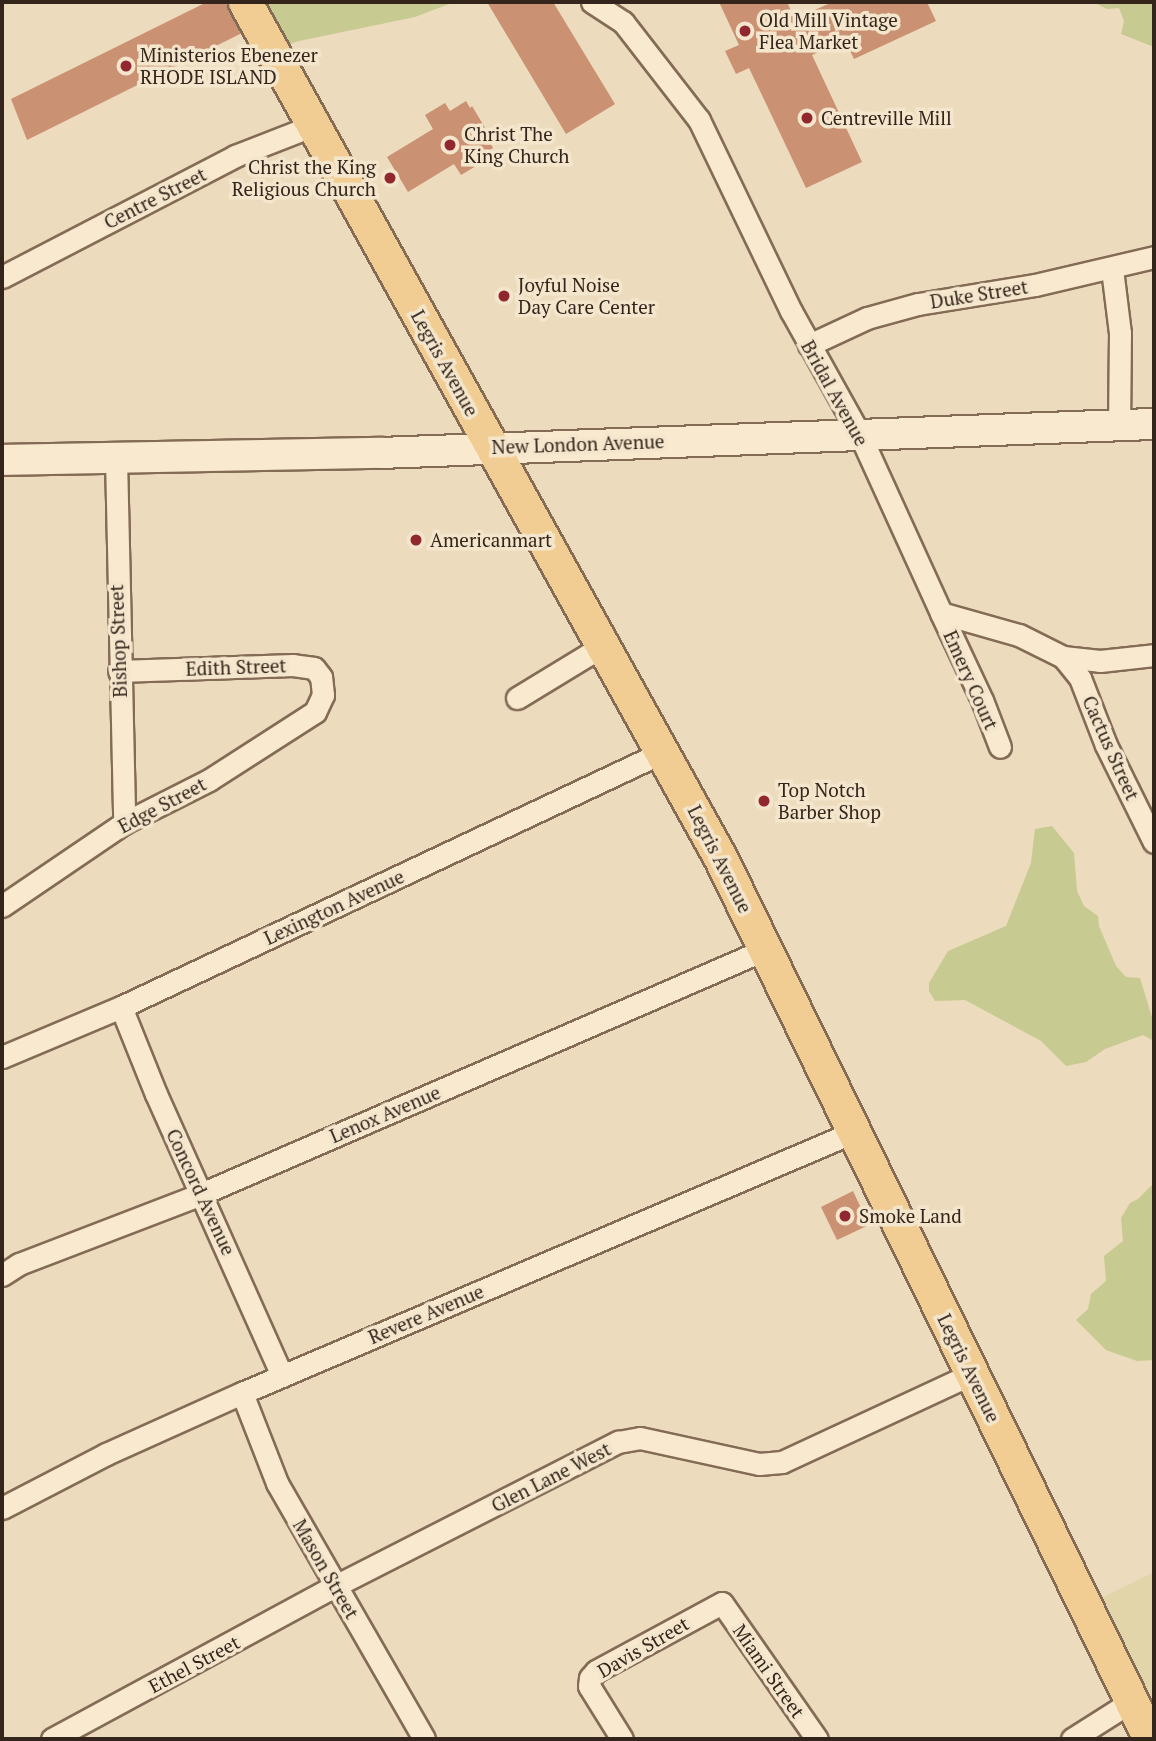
<!DOCTYPE html>
<html>
<head>
<meta charset="utf-8">
<style>
  body { margin:0 }
  #map { position:relative; width:1156px; height:1741px; overflow:hidden; background:#ecdbbc; font-family:"PT Serif",serif }
  div>[style] { position:absolute }
  .farmland>* { inset:0; background:#e2d5aa }
  .green>* { inset:0; background:#c7ca91 }
  .building>* { inset:0; background:#ca9173 }
  .roads { filter:drop-shadow(2px 0 #846b56) drop-shadow(-2px 0 #846b56) drop-shadow(0 2px #846b56) drop-shadow(0 -2px #846b56) }
  .minor>* { height:21px; margin:-10.5px; padding:0 10.5px; transform-origin:10.5px; border-radius:10.5px; background:#f8e9cf }
  .secondary>* { height:30px; margin:-15px; padding:0 15px; transform-origin:15px; border-radius:15px; background:#f8e9cf }
  .primary>* { height:33px; margin:-16.5px; padding:0 16.5px; transform-origin:16.5px; border-radius:16.5px; background:#f1cd93 }
  .dots>* { width:19px; height:19px; translate:-50% -50%; box-sizing:border-box; border:4px solid #f4e6cc; border-radius:50% }
  span { translate:-50% -50%; white-space:nowrap; text-align:center; line-height:1.15; -webkit-text-stroke:7px #f4e6cc; paint-order:stroke }
  .poi-label { font-size:19px; color:#33251b }
  .left { translate:0 -50%; text-align:left }
  .right { translate:-100% -50%; text-align:right }
  .street-label { font-size:19px; color:#33251b }
  .frame { position:absolute; inset:0; border:4px solid #33251b; pointer-events:none }
</style>
</head>
<body>
<div id="map">
  <div class="farmland">
    <div style="clip-path:polygon(1154px 1572px,1154px 1706px,1140px 1713px,1087px 1605px)"></div>
  </div>
  <div class="green">
    <div style="clip-path:polygon(247px 2px,454px 2px,415px 17px,299px 41px,275px 49px)"></div>
    <div style="clip-path:polygon(1093px 2px,1154px 2px,1154px 47px,1121px 34px,1124px 21px,1119px 8px,1107px 9px)"></div>
    <div style="clip-path:polygon(1052px 826px,1074px 853px,1077px 891px,1084px 906px,1098px 916px,1099px 926px,1116px 966px,1126px 977px,1140px 978px,1154px 1024px,1154px 1041px,1143px 1035px,1105px 1049px,1086px 1062px,1066px 1066px,1041px 1041px,965px 1000px,935px 1001px,929px 991px,929px 983px,948px 951px,1006px 926px,1031px 863px,1035px 829px)"></div>
    <div style="clip-path:polygon(1154px 1183px,1154px 1360px,1137px 1361px,1106px 1350px,1076px 1320px,1088px 1309px,1091px 1294px,1106px 1281px,1104px 1256px,1123px 1241px,1121px 1218px,1130px 1203px,1138px 1199px)"></div>
  </div>
  <div class="building">
    <div style="clip-path:polygon(207px 2px,225px 2px,242px 33px,27px 140px,11px 99px)"></div>
    <div style="clip-path:polygon(487px 2px,553px 2px,615px 104px,566px 134px)"></div>
    <div style="clip-path:polygon(719px 2px,787px 2px,795px 19px,828px 4px,827px 2px,927px 2px,936px 21px,854px 59px,845px 40px,812px 55px,862px 162px,806px 188px,749px 68px,736px 74px,725px 51px,739px 45px)"></div>
    <div style="clip-path:polygon(466px 101px,470px 108px,472px 106px,493px 141px,490px 142px,493px 148px,478px 157px,481px 163px,461px 175px,454px 164px,408px 192px,387px 157px,433px 129px,425px 115px,445px 103px,450px 111px)"></div>
    <div style="clip-path:polygon(853px 1191px,869px 1225px,837px 1240px,821px 1207px)"></div>
  </div>
  <div class="roads">
    <div class="minor">
      <div style="left:592px;top:2px;width:37px;rotate:33deg"></div>
      <div style="left:623px;top:22px;width:124px;rotate:52.2deg"></div>
      <div style="left:699px;top:120px;width:212px;rotate:64.3deg"></div>
      <div style="left:791px;top:311px;width:142px;rotate:60.9deg"></div>
      <div style="left:860px;top:435px;width:196px;rotate:65.5deg"></div>
      <div style="left:941px;top:613px;width:81px;rotate:15.8deg"></div>
      <div style="left:1019px;top:635px;width:49px;rotate:26.6deg"></div>
      <div style="left:1063px;top:657px;width:37px;rotate:6deg"></div>
      <div style="left:1100px;top:661px;width:54px;rotate:-6.3deg"></div>
      <div style="left:1112px;top:269px;width:64px;rotate:82.9deg"></div>
      <div style="left:1120px;top:333px;width:92px;rotate:90.6deg"></div>
      <div style="left:2px;top:277px;width:263px;rotate:-27.4deg"></div>
      <div style="left:235px;top:156px;width:83px;rotate:-21.3deg"></div>
      <div style="left:809px;top:345px;width:64px;rotate:-25deg"></div>
      <div style="left:867px;top:318px;width:53px;rotate:-15.4deg"></div>
      <div style="left:918px;top:304px;width:119px;rotate:-9.2deg"></div>
      <div style="left:1035px;top:285px;width:122px;rotate:-13.2deg"></div>
      <div style="left:116px;top:458px;width:365px;rotate:88.7deg"></div>
      <div style="left:941px;top:613px;width:96px;rotate:64.8deg"></div>
      <div style="left:982px;top:700px;width:50px;rotate:69deg"></div>
      <div style="left:1063px;top:657px;width:27px;rotate:51deg"></div>
      <div style="left:1080px;top:678px;width:72px;rotate:68.8deg"></div>
      <div style="left:1106px;top:745px;width:108px;rotate:63.7deg"></div>
      <div style="left:517px;top:698px;width:102px;rotate:-31.3deg"></div>
      <div style="left:2px;top:906px;width:148px;rotate:-34.2deg"></div>
      <div style="left:124px;top:823px;width:95px;rotate:-26.8deg"></div>
      <div style="left:209px;top:780px;width:126px;rotate:-32.7deg"></div>
      <div style="left:315px;top:712px;width:19px;rotate:-65deg"></div>
      <div style="left:323px;top:695px;width:18px;rotate:-96deg"></div>
      <div style="left:321px;top:677px;width:11px;rotate:-128deg"></div>
      <div style="left:314px;top:668px;width:21px;rotate:-172deg"></div>
      <div style="left:293px;top:665px;width:174px;rotate:178deg"></div>
      <div style="left:121px;top:1007px;width:94px;rotate:68.1deg"></div>
      <div style="left:156px;top:1094px;width:309px;rotate:65.9deg"></div>
      <div style="left:2px;top:1057px;width:129px;rotate:-22.8deg"></div>
      <div style="left:121px;top:1007px;width:599px;rotate:-25.2deg"></div>
      <div style="left:2px;top:1275px;width:20px;rotate:-33deg"></div>
      <div style="left:19px;top:1264px;width:195px;rotate:-21deg"></div>
      <div style="left:201px;top:1194px;width:616px;rotate:-23.44deg"></div>
      <div style="left:242px;top:1393px;width:97px;rotate:68.7deg"></div>
      <div style="left:277px;top:1483px;width:295px;rotate:60.1deg"></div>
      <div style="left:2px;top:1508px;width:117px;rotate:-27.4deg"></div>
      <div style="left:106px;top:1454px;width:149px;rotate:-24.2deg"></div>
      <div style="left:242px;top:1393px;width:668px;rotate:-23.11deg"></div>
      <div style="left:52px;top:1739px;width:322px;rotate:-28.4deg"></div>
      <div style="left:335px;top:1586px;width:318px;rotate:-27deg"></div>
      <div style="left:618px;top:1442px;width:22px;rotate:-10deg"></div>
      <div style="left:640px;top:1438px;width:122px;rotate:12.3deg"></div>
      <div style="left:759px;top:1464px;width:23px;rotate:-5deg"></div>
      <div style="left:782px;top:1462px;width:209px;rotate:-24.9deg"></div>
      <div style="left:622px;top:1739px;width:62px;rotate:-121.9deg"></div>
      <div style="left:589px;top:1686px;width:8px;rotate:-83deg"></div>
      <div style="left:590px;top:1678px;width:9px;rotate:-49deg"></div>
      <div style="left:596px;top:1671px;width:143px;rotate:-28.4deg"></div>
      <div style="left:722px;top:1603px;width:166px;rotate:55.1deg"></div>
      <div style="left:1072px;top:1739px;width:71px;rotate:-32.3deg"></div>
    </div>
    <div class="secondary">
      <div style="left:2px;top:460px;width:378px;rotate:-1.1deg"></div>
      <div style="left:380px;top:453px;width:775px;rotate:-2.15deg"></div>
    </div>
    <div class="primary">
      <div style="left:245px;top:2px;width:978px;rotate:60.95deg"></div>
      <div style="left:720px;top:857px;width:981px;rotate:64.01deg"></div>
    </div>
  </div>
  <div class="dots">
    <div style="left:745px;top:31px;background:#91282f"></div>
    <div style="left:126px;top:66px;background:#91282f"></div>
    <div style="left:807px;top:118px;background:#91282f"></div>
    <div style="left:450px;top:145px;background:#91282f"></div>
    <div style="left:390px;top:178px;background:#91282f"></div>
    <div style="left:504px;top:296px;background:#91282f"></div>
    <div style="left:416px;top:540px;background:#91282f"></div>
    <div style="left:764px;top:801px;background:#91282f"></div>
    <div style="left:845px;top:1216px;background:#91282f"></div>
  </div>
  <div class="poi-label">
    <span class="left" style="left:759px;top:31px">Old Mill Vintage<br>Flea Market</span>
    <span class="left" style="left:140px;top:66px">Ministerios Ebenezer<br>RHODE ISLAND</span>
    <span class="left" style="left:821px;top:118px">Centreville Mill</span>
    <span class="left" style="left:464px;top:145px">Christ The<br>King Church</span>
    <span class="right" style="left:376px;top:178px">Christ the King<br>Religious Church</span>
    <span class="left" style="left:518px;top:296px">Joyful Noise<br>Day Care Center</span>
    <span class="left" style="left:430px;top:540px">Americanmart</span>
    <span class="left" style="left:778px;top:801px">Top Notch<br>Barber Shop</span>
    <span class="left" style="left:859px;top:1216px">Smoke Land</span>
  </div>
  <div class="street-label">
    <span style="left:155px;top:198px;rotate:-27deg">Centre Street</span>
    <span style="left:979px;top:294px;rotate:-9deg">Duke Street</span>
    <span style="left:445px;top:363px;rotate:61deg">Legris Avenue</span>
    <span style="left:835px;top:393px;rotate:61deg">Bridal Avenue</span>
    <span style="left:578px;top:444px;rotate:-2deg">New London Avenue</span>
    <span style="left:118px;top:641px;rotate:-92deg">Bishop Street</span>
    <span style="left:236px;top:667px;rotate:-2deg">Edith Street</span>
    <span style="left:971px;top:680px;rotate:66deg">Emery Court</span>
    <span style="left:1111px;top:748px;rotate:66deg">Cactus Street</span>
    <span style="left:162px;top:805px;rotate:-28deg">Edge Street</span>
    <span style="left:720px;top:859px;rotate:63deg">Legris Avenue</span>
    <span style="left:334px;top:907px;rotate:-25deg">Lexington Avenue</span>
    <span style="left:385px;top:1114px;rotate:-23deg">Lenox Avenue</span>
    <span style="left:201px;top:1192px;rotate:65deg">Concord Avenue</span>
    <span style="left:426px;top:1314px;rotate:-23deg">Revere Avenue</span>
    <span style="left:969px;top:1368px;rotate:64deg">Legris Avenue</span>
    <span style="left:551px;top:1477px;rotate:-27deg">Glen Lane West</span>
    <span style="left:326px;top:1569px;rotate:60deg">Mason Street</span>
    <span style="left:643px;top:1647px;rotate:-30deg">Davis Street</span>
    <span style="left:194px;top:1664px;rotate:-28deg">Ethel Street</span>
    <span style="left:769px;top:1671px;rotate:55deg">Miami Street</span>
  </div>
  <div class="frame"></div>
</div>
</body>
</html>
